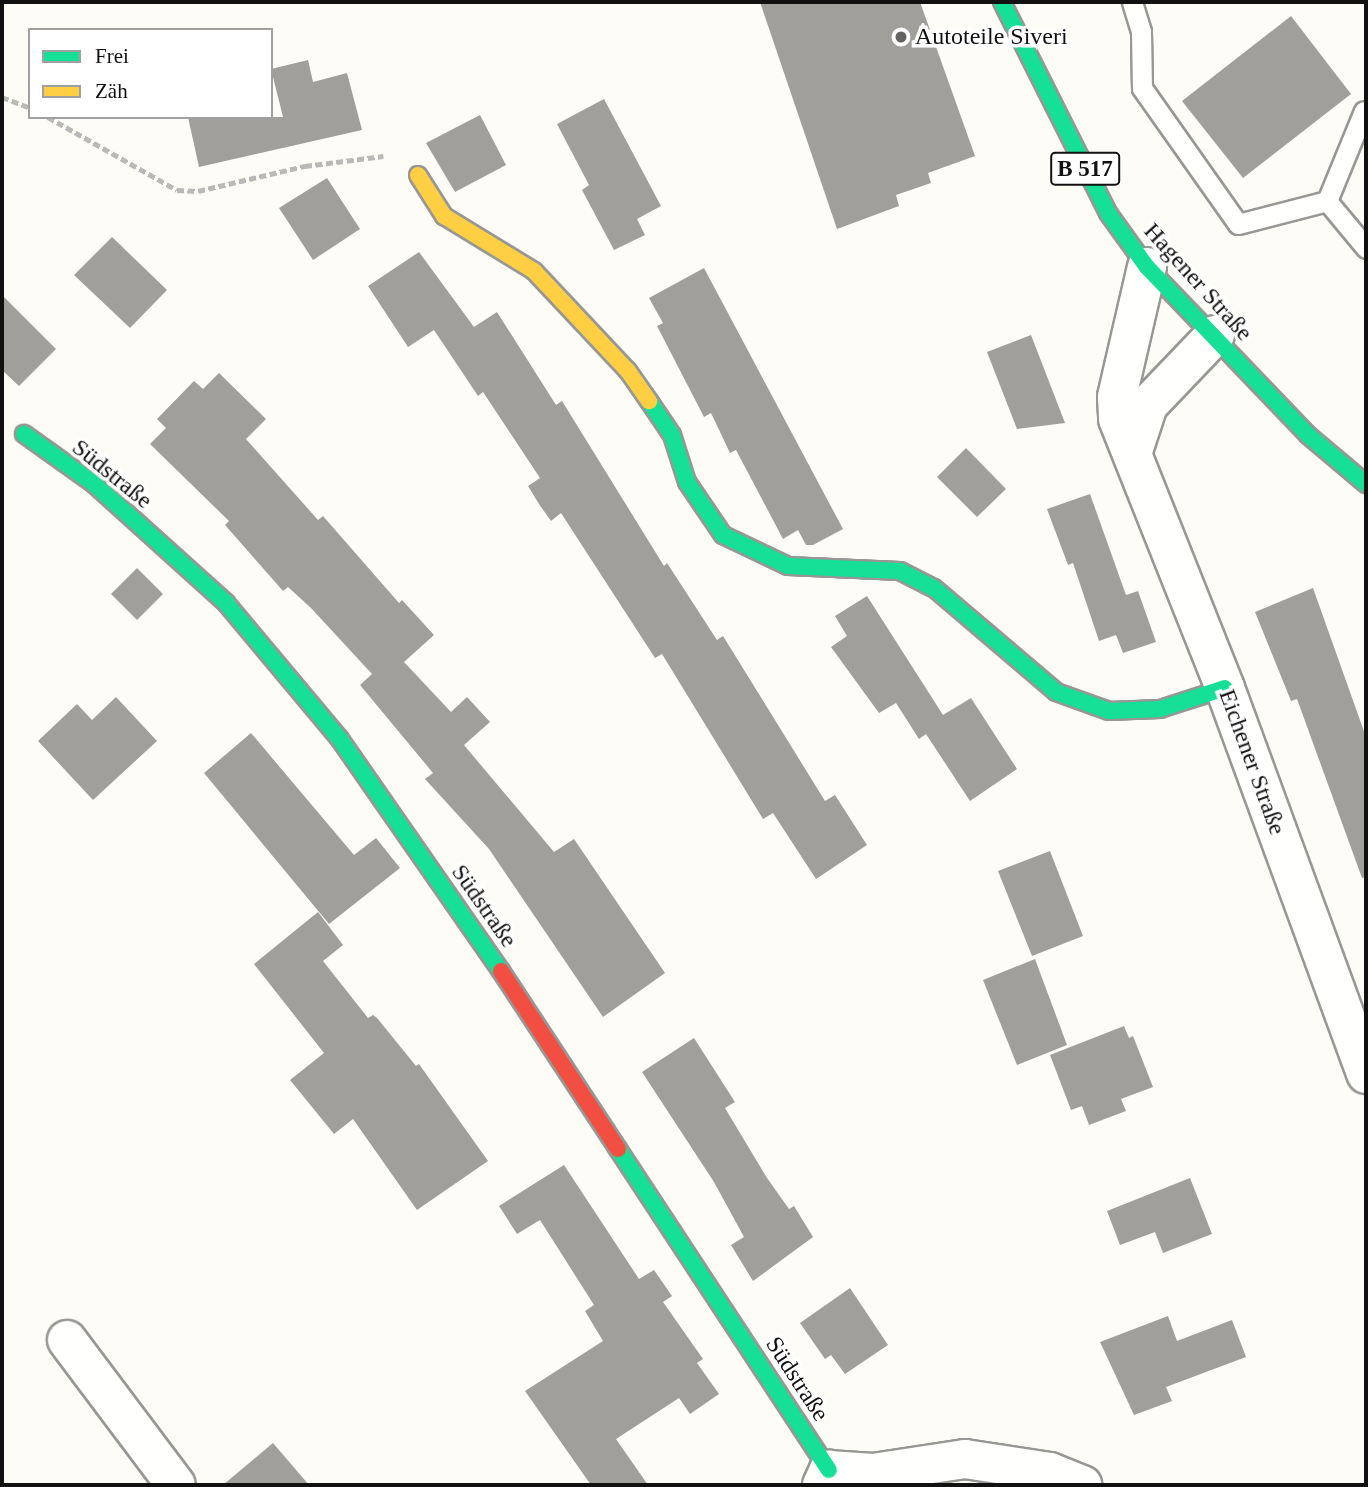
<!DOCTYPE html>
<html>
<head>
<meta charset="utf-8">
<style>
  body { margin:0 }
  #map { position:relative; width:1368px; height:1487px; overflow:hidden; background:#fdfcf7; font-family:Georgia,serif }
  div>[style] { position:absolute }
  .building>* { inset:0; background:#a19f9c }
  .path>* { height:4.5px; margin-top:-2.25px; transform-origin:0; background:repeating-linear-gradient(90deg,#b9b9b8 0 7px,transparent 0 10.5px) }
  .roads { filter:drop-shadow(2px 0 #979795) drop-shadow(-2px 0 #979795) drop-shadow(0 2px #979795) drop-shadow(0 -2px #979795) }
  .lane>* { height:19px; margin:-9.5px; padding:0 9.5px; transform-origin:9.5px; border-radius:9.5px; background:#fffffe }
  .street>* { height:38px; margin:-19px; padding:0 19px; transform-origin:19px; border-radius:19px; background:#fffffe }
  .fast>* { height:16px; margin:-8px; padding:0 8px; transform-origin:8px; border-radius:8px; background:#16e098 }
  .slow>* { height:16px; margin:-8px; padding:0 8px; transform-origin:8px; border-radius:8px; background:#ffcf43 }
  .jam>* { height:16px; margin:-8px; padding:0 8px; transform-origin:8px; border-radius:8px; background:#f24e42 }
  .dots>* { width:19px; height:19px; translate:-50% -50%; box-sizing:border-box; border:4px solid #fff; border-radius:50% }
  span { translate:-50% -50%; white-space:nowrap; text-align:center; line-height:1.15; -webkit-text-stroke:7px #fff; paint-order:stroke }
  .shield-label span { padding:2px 5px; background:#fff; border:2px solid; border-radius:5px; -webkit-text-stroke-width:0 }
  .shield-label { font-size:23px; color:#111; font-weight:700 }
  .poi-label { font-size:24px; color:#111 }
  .left { translate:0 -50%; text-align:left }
  .street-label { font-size:24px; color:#111 }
  .frame { position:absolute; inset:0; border:4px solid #111; pointer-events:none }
  .legend { position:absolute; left:28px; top:28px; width:245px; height:91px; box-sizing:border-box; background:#fff; border:2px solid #a0a0a0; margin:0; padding:9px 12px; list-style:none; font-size:21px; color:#111 }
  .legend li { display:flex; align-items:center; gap:14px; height:35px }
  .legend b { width:35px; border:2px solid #a0a0a0 }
</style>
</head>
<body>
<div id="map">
  <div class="building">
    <div style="clip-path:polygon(760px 2px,920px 2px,975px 156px,928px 173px,931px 183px,896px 195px,899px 206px,837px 229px)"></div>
    <div style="clip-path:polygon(1291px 16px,1351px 94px,1243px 178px,1182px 101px)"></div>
    <div style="clip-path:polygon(308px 60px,313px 82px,347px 73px,362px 130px,199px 167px,188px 117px,283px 117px,271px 69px)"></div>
    <div style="clip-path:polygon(604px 99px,661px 206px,637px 219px,645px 235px,614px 250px,582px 190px,589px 185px,557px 124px)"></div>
    <div style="clip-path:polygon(480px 115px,506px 165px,455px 192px,426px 143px)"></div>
    <div style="clip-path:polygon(327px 178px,360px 229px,313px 260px,279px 208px)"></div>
    <div style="clip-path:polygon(112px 237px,167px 290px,130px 328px,74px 275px)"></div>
    <div style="clip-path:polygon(419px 252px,474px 327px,497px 312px,556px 405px,562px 401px,664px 566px,667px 563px,717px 640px,723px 636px,825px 801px,835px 795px,867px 845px,816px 879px,773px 813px,763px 819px,662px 654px,655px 658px,561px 513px,551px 521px,539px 504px,528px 486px,540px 478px,483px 392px,478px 396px,434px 330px,408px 347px,368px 286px)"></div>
    <div style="clip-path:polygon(704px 268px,843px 529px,813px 545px,806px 545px,798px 530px,783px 539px,736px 450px,730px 453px,711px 413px,704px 417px,657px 326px,663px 323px,649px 298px)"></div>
    <div style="clip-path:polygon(2px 295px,56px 349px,19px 386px,2px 370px)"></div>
    <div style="clip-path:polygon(1031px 335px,1065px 423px,1017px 429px,987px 352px)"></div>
    <div style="clip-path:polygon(219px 373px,266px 419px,246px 439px,318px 520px,323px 516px,399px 603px,402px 600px,434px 635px,404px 662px,451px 712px,467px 697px,490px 722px,464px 745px,554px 852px,574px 839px,665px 973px,603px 1017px,489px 849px,425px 779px,433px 773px,360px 685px,372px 674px,311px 608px,288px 587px,283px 591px,225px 525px,229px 521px,150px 444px,166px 428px,157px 419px,194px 381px,203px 389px)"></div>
    <div style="clip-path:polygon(966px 448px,1006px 489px,977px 517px,937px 477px)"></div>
    <div style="clip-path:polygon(1090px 494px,1126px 595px,1138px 591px,1156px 642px,1123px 653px,1116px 635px,1099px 641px,1073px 563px,1068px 565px,1047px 509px)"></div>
    <div style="clip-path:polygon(137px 568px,163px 594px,137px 620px,111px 594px)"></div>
    <div style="clip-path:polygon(1313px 588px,1366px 737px,1366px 877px,1362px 878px,1297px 699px,1291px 701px,1255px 612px)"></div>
    <div style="clip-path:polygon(867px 596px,943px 715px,971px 698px,1017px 769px,970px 801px,926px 734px,919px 739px,896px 703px,879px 713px,831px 647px,847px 636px,835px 616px)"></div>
    <div style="clip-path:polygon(116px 697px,157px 741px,93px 800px,38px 741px,77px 704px,92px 720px)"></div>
    <div style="clip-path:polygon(251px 733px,354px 855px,376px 838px,400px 868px,329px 924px,204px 773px)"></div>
    <div style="clip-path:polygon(1050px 851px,1083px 936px,1032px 956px,998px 871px)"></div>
    <div style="clip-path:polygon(318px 912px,343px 945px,323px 961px,368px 1018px,373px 1015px,377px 1018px,416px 1066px,419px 1064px,488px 1161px,417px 1210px,353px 1119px,334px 1134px,290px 1080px,324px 1053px,254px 964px)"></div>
    <div style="clip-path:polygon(1035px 959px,1067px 1045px,1017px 1065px,983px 980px)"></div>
    <div style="clip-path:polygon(1124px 1026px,1129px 1038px,1133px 1036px,1153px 1087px,1121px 1099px,1126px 1111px,1089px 1125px,1082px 1106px,1071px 1110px,1050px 1055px)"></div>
    <div style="clip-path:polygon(694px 1038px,735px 1102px,725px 1108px,767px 1178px,789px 1209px,794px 1206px,813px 1237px,753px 1281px,731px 1245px,744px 1237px,714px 1182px,642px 1072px)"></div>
    <div style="clip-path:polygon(564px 1165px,639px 1279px,654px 1270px,672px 1296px,663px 1302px,703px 1359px,697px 1363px,719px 1394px,690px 1414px,679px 1398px,616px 1439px,648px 1485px,591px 1485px,525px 1391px,603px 1341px,585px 1311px,594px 1305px,540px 1220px,517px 1234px,499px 1206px)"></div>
    <div style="clip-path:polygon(1190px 1178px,1212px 1234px,1163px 1253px,1155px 1232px,1120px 1245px,1107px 1211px)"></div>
    <div style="clip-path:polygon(850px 1288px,888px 1345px,845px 1374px,831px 1355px,825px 1359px,800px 1323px)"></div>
    <div style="clip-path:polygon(1168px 1316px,1177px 1341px,1232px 1320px,1246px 1357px,1166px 1387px,1172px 1401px,1134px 1415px,1100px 1342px)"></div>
    <div style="clip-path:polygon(273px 1443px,309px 1485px,223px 1485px)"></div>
  </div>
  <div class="path">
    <div style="left:2px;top:97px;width:30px;rotate:21deg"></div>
    <div style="left:48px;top:117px;width:148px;rotate:29.5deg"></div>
    <div style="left:177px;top:190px;width:21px;rotate:3deg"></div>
    <div style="left:198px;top:191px;width:110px;rotate:-13.2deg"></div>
    <div style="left:305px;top:166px;width:79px;rotate:-7.3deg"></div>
  </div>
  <div class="roads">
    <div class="lane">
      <div style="left:1132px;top:2px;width:31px;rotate:73deg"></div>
      <div style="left:1141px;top:32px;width:56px;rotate:89deg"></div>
      <div style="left:1142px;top:88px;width:166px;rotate:54.8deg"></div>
      <div style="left:1238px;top:224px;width:92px;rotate:-14.5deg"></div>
      <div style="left:1327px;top:201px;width:61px;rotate:50.3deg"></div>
      <div style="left:1327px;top:201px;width:97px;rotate:-67.7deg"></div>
    </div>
    <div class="street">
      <div style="left:1147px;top:267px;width:133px;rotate:103deg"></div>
      <div style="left:1117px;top:397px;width:22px;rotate:87deg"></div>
      <div style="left:1118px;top:419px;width:289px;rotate:68.3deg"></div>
      <div style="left:1225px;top:688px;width:411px;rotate:69.9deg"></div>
      <div style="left:1133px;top:451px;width:48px;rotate:-71.9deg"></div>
      <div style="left:1148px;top:405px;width:97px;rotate:-46.3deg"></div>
      <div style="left:67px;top:1340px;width:181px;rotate:53.1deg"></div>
      <div style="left:822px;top:1485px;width:17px;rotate:-65deg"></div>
      <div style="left:829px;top:1470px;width:44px;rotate:3.9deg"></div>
      <div style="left:873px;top:1473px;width:93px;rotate:-8.7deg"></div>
      <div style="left:965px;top:1459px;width:86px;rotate:8.7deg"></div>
      <div style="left:1050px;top:1472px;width:35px;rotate:22deg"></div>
    </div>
    <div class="fast">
      <div style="left:1002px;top:2px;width:236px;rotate:63.3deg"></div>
      <div style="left:1108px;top:213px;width:67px;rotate:54.2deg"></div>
      <div style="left:1147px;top:267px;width:233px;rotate:46.2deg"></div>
      <div style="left:1308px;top:435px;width:76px;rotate:40.2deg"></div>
      <div style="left:649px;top:401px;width:41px;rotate:55.9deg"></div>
      <div style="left:672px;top:435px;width:49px;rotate:72.3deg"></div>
      <div style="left:687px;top:482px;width:64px;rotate:55.8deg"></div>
      <div style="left:723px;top:535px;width:72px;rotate:25.5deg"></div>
      <div style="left:788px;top:566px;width:112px;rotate:2.6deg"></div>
      <div style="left:900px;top:571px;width:38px;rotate:27deg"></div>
      <div style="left:934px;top:588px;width:160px;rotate:40.4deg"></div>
      <div style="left:1056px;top:692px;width:56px;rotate:19.7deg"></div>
      <div style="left:1109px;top:711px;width:51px;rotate:-2.2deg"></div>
      <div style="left:1160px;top:709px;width:68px;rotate:-17.9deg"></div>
      <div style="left:24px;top:434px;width:86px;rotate:35.5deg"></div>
      <div style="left:94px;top:484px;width:178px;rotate:42deg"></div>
      <div style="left:226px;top:603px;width:176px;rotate:50.1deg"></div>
      <div style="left:339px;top:738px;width:284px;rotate:55.2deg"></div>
      <div style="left:618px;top:1149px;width:384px;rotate:56.7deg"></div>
    </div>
    <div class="slow">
      <div style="left:418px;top:175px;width:49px;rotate:57.6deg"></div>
      <div style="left:444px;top:216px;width:105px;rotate:31.4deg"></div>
      <div style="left:534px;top:271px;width:137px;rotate:46.8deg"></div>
      <div style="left:628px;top:371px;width:37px;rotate:55deg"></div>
    </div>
    <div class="jam">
      <div style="left:501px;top:971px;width:213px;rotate:56.7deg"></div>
    </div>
  </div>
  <div class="dots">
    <div style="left:901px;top:37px;background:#646362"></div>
  </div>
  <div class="shield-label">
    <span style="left:1085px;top:169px">B 517</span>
  </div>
  <div class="poi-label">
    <span class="left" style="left:915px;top:37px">Autoteile Siveri</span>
  </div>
  <div class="street-label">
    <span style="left:1198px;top:282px;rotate:48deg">Hagener Straße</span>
    <span style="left:112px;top:474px;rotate:39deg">Südstraße</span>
    <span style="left:1252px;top:762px;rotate:70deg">Eichener Straße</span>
    <span style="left:484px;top:906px;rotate:55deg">Südstraße</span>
    <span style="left:797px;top:1379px;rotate:57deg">Südstraße</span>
  </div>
  <div class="frame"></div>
  <ul class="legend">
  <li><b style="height:9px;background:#16e098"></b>Frei</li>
  <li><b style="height:9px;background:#ffcf43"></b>Zäh</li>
  </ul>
</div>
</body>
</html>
